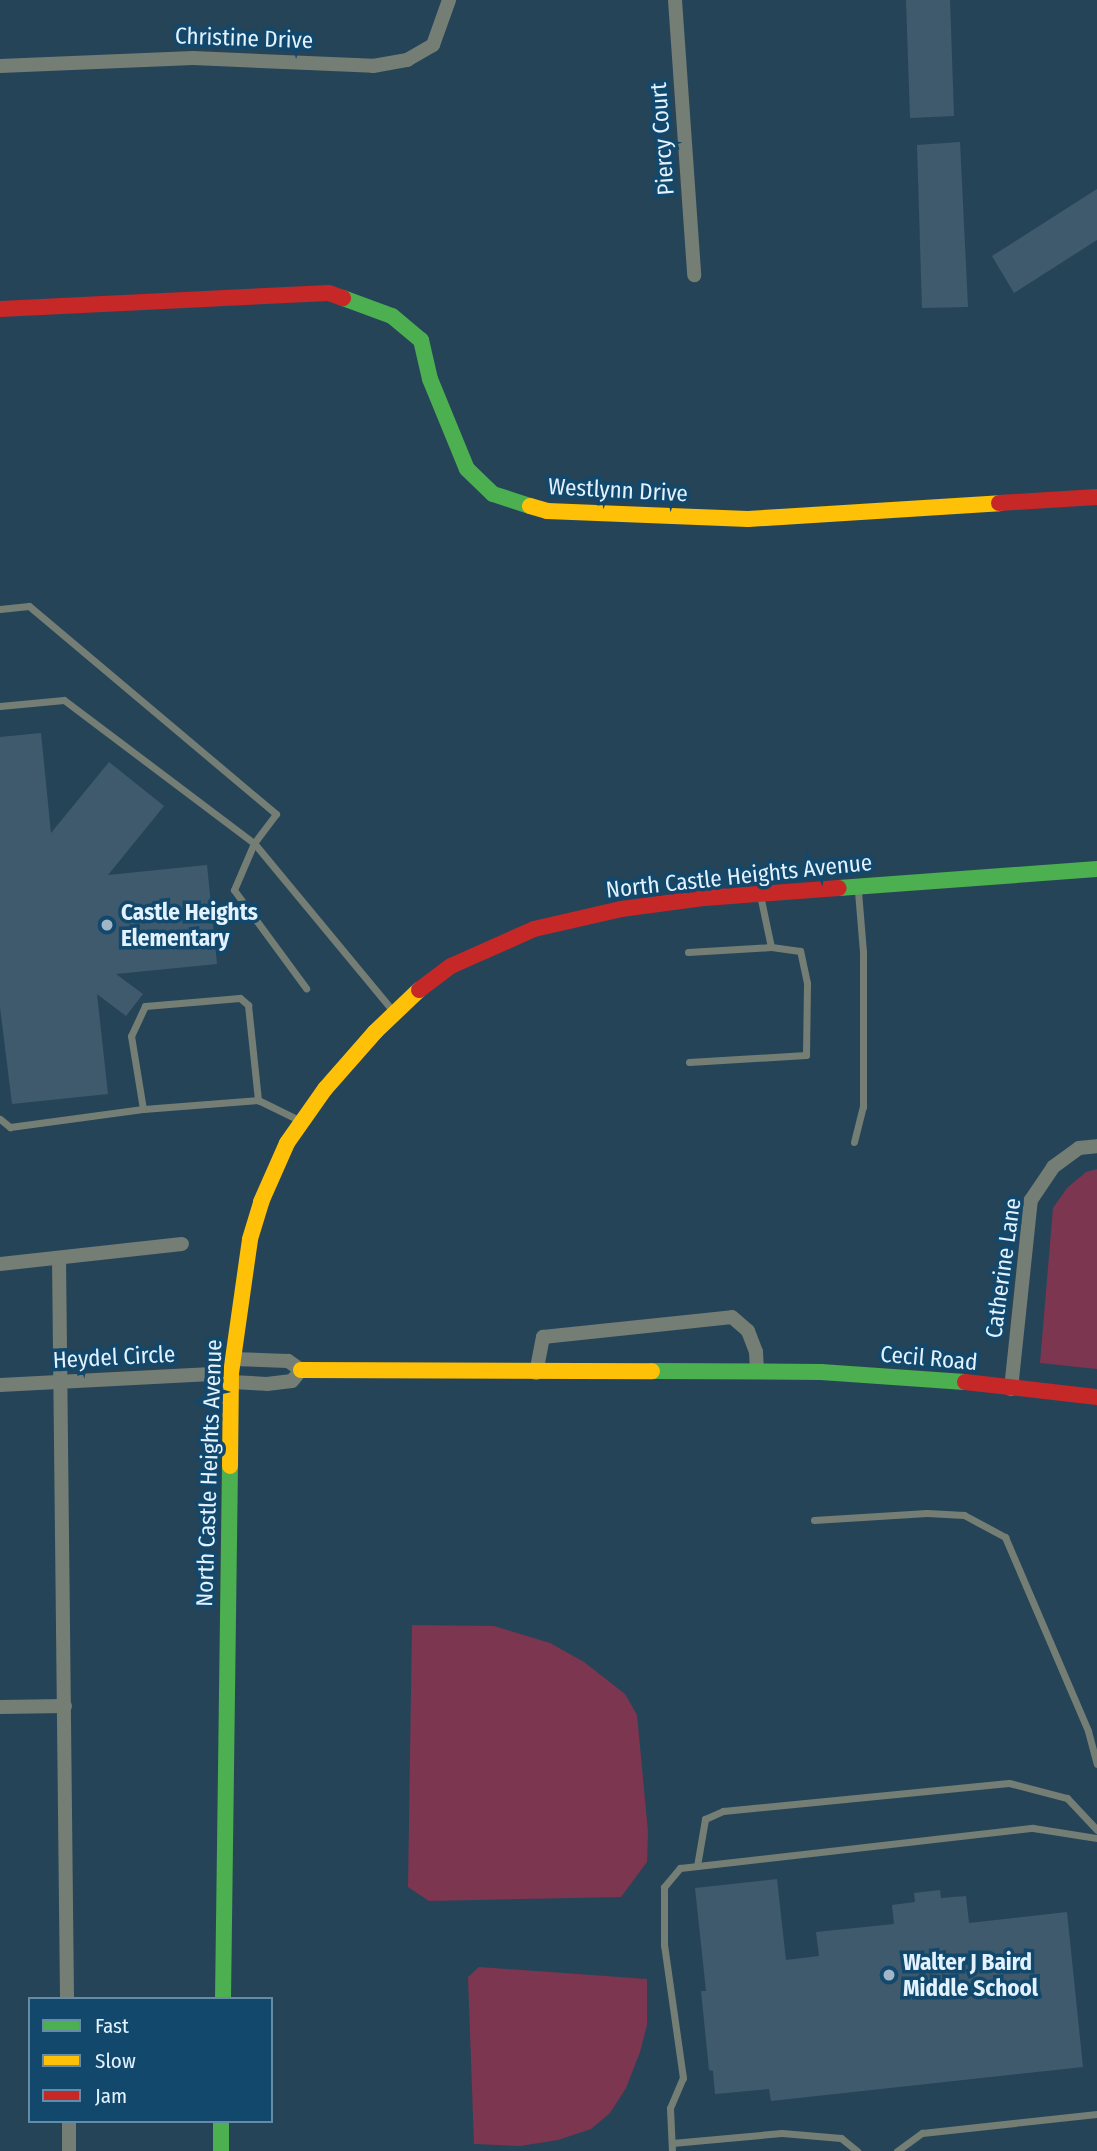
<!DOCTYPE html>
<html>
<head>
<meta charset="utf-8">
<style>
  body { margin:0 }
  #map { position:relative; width:1097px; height:2151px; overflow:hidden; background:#264458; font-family:"Fira Sans Condensed",sans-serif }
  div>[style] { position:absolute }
  .green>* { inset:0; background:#7c3650 }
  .building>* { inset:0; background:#3f5a6d }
  .lane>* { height:7px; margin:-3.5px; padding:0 3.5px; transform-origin:3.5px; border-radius:3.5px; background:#757e74 }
  .street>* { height:14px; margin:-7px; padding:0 7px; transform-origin:7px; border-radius:7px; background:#757e74 }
  .fast>* { height:16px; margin:-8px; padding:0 8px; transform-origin:8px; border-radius:8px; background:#4caf50 }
  .slow>* { height:16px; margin:-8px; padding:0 8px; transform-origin:8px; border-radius:8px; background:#ffc107 }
  .jam>* { height:16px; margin:-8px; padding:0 8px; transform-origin:8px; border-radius:8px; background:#c62828 }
  .dots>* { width:19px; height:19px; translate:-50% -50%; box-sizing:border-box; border:4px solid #12486c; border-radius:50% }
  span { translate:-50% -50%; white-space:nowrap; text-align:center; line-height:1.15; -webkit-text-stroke:7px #12486c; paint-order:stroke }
  .street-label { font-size:23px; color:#e2f2ff }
  .poi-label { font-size:23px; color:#e2f2ff; font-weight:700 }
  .left { translate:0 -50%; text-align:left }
  .legend { position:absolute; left:28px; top:1997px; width:245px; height:126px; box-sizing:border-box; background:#12486c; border:2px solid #658ca7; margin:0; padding:9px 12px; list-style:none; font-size:21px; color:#e2f2ff }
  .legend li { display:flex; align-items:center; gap:14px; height:35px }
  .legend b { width:35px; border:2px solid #658ca7 }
</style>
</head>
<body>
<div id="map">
  <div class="green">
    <div style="clip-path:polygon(1097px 1169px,1097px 1369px,1040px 1363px,1053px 1208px,1067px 1188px,1086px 1172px)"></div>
    <div style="clip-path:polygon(412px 1625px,494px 1626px,550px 1643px,584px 1662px,625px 1694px,637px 1715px,648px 1832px,647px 1862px,621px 1897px,429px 1901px,408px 1887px)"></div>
    <div style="clip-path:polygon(479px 1967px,647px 1979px,647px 2025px,640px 2052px,626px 2088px,610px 2113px,591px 2129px,558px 2140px,520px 2146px,474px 2144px,468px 1977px)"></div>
  </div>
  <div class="building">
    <div style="clip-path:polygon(906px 0,950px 0,954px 116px,910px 118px)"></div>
    <div style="clip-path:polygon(960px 142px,968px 307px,922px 308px,917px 145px)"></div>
    <div style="clip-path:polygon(1097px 189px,1097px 240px,1014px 293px,992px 256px)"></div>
    <div style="clip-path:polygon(41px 733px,51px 833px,109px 762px,164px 806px,108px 875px,207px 865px,217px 964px,116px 974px,143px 994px,126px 1016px,97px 994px,108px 1094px,12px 1104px,0 1007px,0 737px)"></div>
    <div style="clip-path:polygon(777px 1879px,786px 1960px,819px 1956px,816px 1932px,894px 1924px,892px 1905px,915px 1902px,914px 1893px,940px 1890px,941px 1898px,966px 1896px,969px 1923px,1067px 1912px,1083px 2067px,771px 2101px,769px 2089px,715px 2094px,713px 2071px,709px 2070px,701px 1991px,706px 1991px,695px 1888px)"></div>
  </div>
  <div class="lane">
    <div style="left:0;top:609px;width:29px;rotate:-6deg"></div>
    <div style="left:29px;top:606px;width:323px;rotate:40.1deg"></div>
    <div style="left:276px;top:814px;width:36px;rotate:127deg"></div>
    <div style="left:254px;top:843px;width:51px;rotate:113.1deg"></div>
    <div style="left:234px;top:890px;width:122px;rotate:53.7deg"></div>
    <div style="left:0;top:706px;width:64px;rotate:-5.4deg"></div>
    <div style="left:64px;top:700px;width:238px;rotate:37deg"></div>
    <div style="left:254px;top:843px;width:219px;rotate:50.4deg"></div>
    <div style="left:688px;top:952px;width:83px;rotate:-3.4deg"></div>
    <div style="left:689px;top:1062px;width:117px;rotate:-3.4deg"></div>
    <div style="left:806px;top:1055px;width:72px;rotate:-89.2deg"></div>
    <div style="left:807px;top:983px;width:33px;rotate:-102deg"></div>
    <div style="left:800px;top:951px;width:29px;rotate:-172deg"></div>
    <div style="left:771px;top:947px;width:53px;rotate:-101.9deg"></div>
    <div style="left:258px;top:1100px;width:115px;rotate:175.5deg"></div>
    <div style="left:143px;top:1109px;width:74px;rotate:-99.3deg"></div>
    <div style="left:131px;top:1036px;width:33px;rotate:-65deg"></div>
    <div style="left:145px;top:1006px;width:95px;rotate:-4.8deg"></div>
    <div style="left:240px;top:998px;width:11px;rotate:41deg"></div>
    <div style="left:248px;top:1005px;width:96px;rotate:84deg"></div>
    <div style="left:258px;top:1100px;width:48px;rotate:26deg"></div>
    <div style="left:0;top:1119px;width:13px;rotate:39deg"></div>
    <div style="left:10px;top:1127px;width:134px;rotate:-7.7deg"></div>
    <div style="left:854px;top:1142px;width:36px;rotate:-76deg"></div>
    <div style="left:863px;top:1107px;width:155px;rotate:-90deg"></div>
    <div style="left:863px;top:952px;width:61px;rotate:-94.7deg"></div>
    <div style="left:814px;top:1520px;width:113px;rotate:-3.5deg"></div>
    <div style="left:927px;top:1513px;width:37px;rotate:3deg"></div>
    <div style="left:964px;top:1515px;width:47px;rotate:28.2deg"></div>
    <div style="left:1005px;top:1537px;width:211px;rotate:66.8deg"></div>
    <div style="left:1088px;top:1731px;width:34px;rotate:75deg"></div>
    <div style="left:697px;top:1866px;width:48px;rotate:-80.3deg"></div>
    <div style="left:705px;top:1819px;width:20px;rotate:-24deg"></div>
    <div style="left:723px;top:1811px;width:287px;rotate:-5.6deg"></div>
    <div style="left:1009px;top:1783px;width:60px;rotate:14.5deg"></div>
    <div style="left:1067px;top:1798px;width:44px;rotate:46.8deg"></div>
    <div style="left:672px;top:2143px;width:110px;rotate:-5.2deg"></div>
    <div style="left:782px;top:2133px;width:59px;rotate:4.8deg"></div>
    <div style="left:841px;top:2138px;width:21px;rotate:39deg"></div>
    <div style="left:672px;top:2151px;width:43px;rotate:-92.7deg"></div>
    <div style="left:670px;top:2108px;width:33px;rotate:-67deg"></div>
    <div style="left:683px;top:2078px;width:134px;rotate:-98.1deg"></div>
    <div style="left:664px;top:1945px;width:58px;rotate:-90deg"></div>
    <div style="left:664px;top:1887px;width:25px;rotate:-50deg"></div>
    <div style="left:680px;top:1868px;width:355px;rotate:-6.5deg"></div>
    <div style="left:1033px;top:1828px;width:65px;rotate:8.9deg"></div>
    <div style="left:897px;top:2151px;width:31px;rotate:-36deg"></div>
    <div style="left:922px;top:2133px;width:176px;rotate:-6.2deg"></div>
  </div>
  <div class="street">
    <div style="left:675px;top:0;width:276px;rotate:86deg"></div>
    <div style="left:0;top:66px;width:193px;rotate:-2.4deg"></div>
    <div style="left:193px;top:58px;width:180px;rotate:2.5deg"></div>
    <div style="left:373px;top:66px;width:35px;rotate:-10deg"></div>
    <div style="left:407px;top:60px;width:30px;rotate:-30deg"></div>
    <div style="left:433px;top:45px;width:48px;rotate:-70.4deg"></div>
    <div style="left:59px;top:1258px;width:741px;rotate:89.38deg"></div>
    <div style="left:0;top:1264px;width:183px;rotate:-6.3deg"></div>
    <div style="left:536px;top:1373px;width:37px;rotate:-79deg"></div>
    <div style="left:543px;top:1337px;width:190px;rotate:-6deg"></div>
    <div style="left:732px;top:1317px;width:21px;rotate:41deg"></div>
    <div style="left:748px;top:1331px;width:22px;rotate:69deg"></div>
    <div style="left:756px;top:1352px;width:20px;rotate:87deg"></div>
    <div style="left:231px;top:1382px;width:36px;rotate:3deg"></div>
    <div style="left:267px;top:1384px;width:25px;rotate:-7deg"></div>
    <div style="left:292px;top:1381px;width:14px;rotate:-51deg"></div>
    <div style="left:301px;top:1370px;width:16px;rotate:-145deg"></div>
    <div style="left:288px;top:1361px;width:55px;rotate:-177.9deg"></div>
    <div style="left:0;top:1385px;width:231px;rotate:-3deg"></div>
    <div style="left:1011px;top:1389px;width:190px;rotate:-84deg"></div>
    <div style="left:1031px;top:1200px;width:40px;rotate:-56deg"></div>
    <div style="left:1053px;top:1167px;width:32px;rotate:-36deg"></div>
    <div style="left:1079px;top:1148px;width:18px;rotate:-6deg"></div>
    <div style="left:0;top:1707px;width:65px;rotate:-0.9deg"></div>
    <div style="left:69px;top:2121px;width:30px;rotate:90deg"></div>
  </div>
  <div class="fast">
    <div style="left:343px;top:298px;width:52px;rotate:20.2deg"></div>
    <div style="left:392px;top:316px;width:38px;rotate:40deg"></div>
    <div style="left:421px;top:340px;width:40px;rotate:77deg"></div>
    <div style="left:430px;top:379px;width:97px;rotate:67.7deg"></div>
    <div style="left:467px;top:469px;width:36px;rotate:44deg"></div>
    <div style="left:493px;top:494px;width:39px;rotate:18deg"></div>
    <div style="left:839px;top:888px;width:259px;rotate:-4.2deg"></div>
    <div style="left:652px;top:1371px;width:169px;rotate:0.3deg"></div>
    <div style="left:821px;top:1372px;width:144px;rotate:4deg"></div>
    <div style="left:223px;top:1999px;width:533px;rotate:-89.25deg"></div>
    <div style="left:221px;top:2121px;width:30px;rotate:90deg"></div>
  </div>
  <div class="slow">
    <div style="left:530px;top:506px;width:18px;rotate:16deg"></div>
    <div style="left:547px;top:511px;width:201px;rotate:2.3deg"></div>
    <div style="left:748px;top:519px;width:252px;rotate:-3.6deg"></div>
    <div style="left:301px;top:1370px;width:351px;rotate:0.2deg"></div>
    <div style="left:230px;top:1466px;width:93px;rotate:-89.4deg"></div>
    <div style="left:231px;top:1373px;width:135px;rotate:-81.9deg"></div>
    <div style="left:250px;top:1239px;width:39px;rotate:-73deg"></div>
    <div style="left:261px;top:1202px;width:64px;rotate:-66.2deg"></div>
    <div style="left:287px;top:1143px;width:66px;rotate:-54.9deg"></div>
    <div style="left:325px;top:1089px;width:76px;rotate:-48.7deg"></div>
    <div style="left:375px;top:1032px;width:61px;rotate:-43.7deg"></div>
  </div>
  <div class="jam">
    <div style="left:0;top:309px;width:329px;rotate:-2.8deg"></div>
    <div style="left:329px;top:293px;width:15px;rotate:20deg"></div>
    <div style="left:999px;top:503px;width:98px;rotate:-3.5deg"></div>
    <div style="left:419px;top:990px;width:40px;rotate:-37deg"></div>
    <div style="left:451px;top:966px;width:91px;rotate:-24deg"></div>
    <div style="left:534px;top:929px;width:89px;rotate:-12.9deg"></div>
    <div style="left:621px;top:909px;width:85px;rotate:-7.5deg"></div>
    <div style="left:705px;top:898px;width:134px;rotate:-4.3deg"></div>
    <div style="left:965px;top:1382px;width:133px;rotate:6.5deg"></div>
  </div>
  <div class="dots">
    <div style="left:107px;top:925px;background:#a0b5c5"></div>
    <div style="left:889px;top:1975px;background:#a0b5c5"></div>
  </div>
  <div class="street-label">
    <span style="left:244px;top:38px;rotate:2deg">Christine Drive</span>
    <span style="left:662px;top:139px;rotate:-94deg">Piercy Court</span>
    <span style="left:618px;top:490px;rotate:3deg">Westlynn Drive</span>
    <span style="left:739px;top:876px;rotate:-6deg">North Castle Heights Avenue</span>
    <span style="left:1003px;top:1268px;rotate:-82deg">Catherine Lane</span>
    <span style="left:114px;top:1357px;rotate:-3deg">Heydel Circle</span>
    <span style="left:929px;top:1358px;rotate:5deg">Cecil Road</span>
    <span style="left:209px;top:1473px;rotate:-88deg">North Castle Heights Avenue</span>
  </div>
  <div class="poi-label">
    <span class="left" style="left:121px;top:925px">Castle Heights<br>Elementary</span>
    <span class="left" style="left:903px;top:1975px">Walter J Baird<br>Middle School</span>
  </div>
  <ul class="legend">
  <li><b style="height:9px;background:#4caf50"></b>Fast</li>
  <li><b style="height:9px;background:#ffc107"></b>Slow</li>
  <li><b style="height:9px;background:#c62828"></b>Jam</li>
  </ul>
</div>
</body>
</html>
